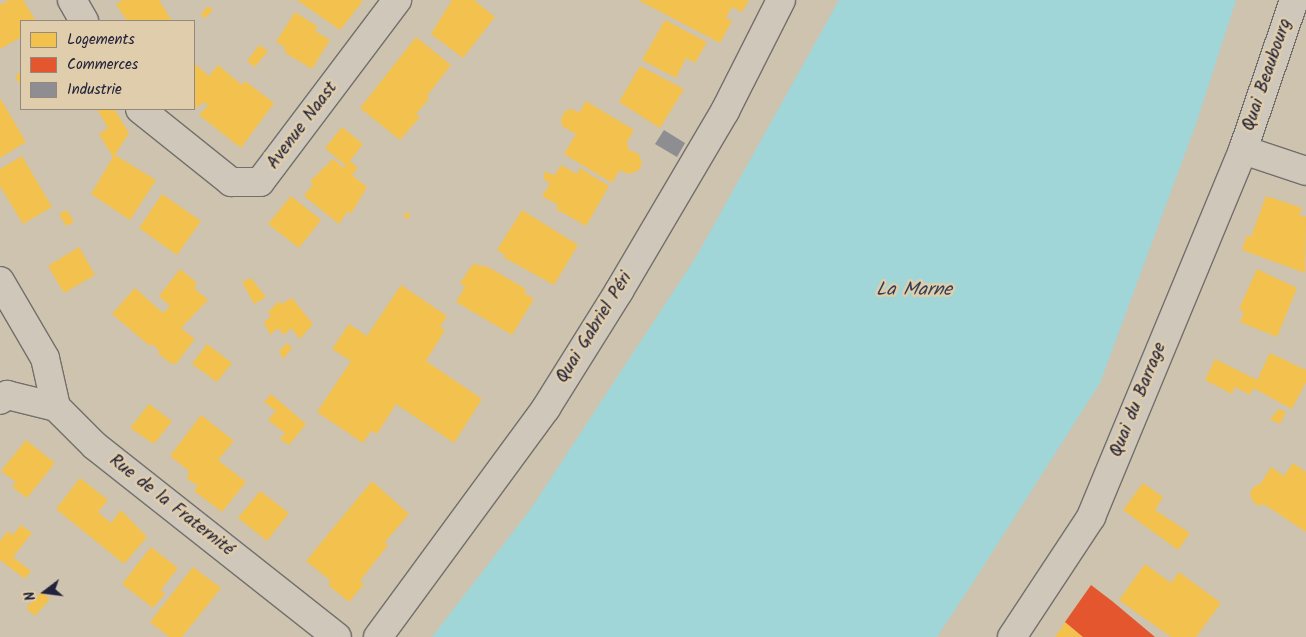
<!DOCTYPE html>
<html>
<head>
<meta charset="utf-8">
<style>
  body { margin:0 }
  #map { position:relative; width:1306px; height:637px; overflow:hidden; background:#cdc3af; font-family:Kalam,sans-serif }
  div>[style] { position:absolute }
  .water>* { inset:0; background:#a0d6d7 }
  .homes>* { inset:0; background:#f2c14e }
  .shops>* { inset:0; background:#e4572e }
  .industry>* { inset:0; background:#8d8d92 }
  .roads { filter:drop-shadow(1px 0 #736f6b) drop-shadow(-1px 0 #736f6b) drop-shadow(0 1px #736f6b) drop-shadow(0 -1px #736f6b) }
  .street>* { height:28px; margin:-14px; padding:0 14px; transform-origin:14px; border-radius:14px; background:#cec7ba }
  .secondary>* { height:28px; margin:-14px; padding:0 14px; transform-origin:14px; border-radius:14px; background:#cec7ba }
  span { translate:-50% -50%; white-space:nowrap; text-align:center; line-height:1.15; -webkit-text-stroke:5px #dfcdab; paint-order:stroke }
  .street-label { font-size:18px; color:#22223b }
  .water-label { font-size:19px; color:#323e55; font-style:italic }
  .legend { position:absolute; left:20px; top:20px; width:175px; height:90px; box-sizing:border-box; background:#dfcdab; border:1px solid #93897e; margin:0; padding:6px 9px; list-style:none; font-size:15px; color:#22223b }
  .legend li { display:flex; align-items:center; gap:10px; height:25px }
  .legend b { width:25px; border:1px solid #93897e }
  .north { position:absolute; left:20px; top:567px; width:50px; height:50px; -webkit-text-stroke:4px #dfcdab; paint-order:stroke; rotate:255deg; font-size:14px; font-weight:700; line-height:20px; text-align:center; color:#22223b }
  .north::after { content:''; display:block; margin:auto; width:18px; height:22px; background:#22223b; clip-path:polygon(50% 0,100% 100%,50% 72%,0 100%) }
</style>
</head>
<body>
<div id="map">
  <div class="water">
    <div style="clip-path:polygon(839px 0,1236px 0,1196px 124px,1100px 383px,972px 584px,937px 637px,432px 637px,530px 510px,696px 257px)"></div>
  </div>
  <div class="homes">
    <div style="clip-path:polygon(9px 0,23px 0,36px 21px,21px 21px,21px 37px,0 49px,0 5px)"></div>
    <div style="clip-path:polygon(123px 0,159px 0,172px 21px,127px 21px,116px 4px)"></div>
    <div style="clip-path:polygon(297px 0,360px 0,363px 1px,340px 30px)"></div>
    <div style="clip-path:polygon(452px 0,474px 0,495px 17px,463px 58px,431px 34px)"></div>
    <div style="clip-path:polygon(638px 0,749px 0,742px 12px,732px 7px,726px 18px,732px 21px,720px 43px)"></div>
    <div style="clip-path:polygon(208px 6px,213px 10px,204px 19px,201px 14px)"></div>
    <div style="clip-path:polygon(295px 12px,318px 27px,315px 31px,330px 40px,312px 69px,284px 52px,286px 48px,276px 42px)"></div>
    <div style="clip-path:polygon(665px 20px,707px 42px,695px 63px,686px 58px,676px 78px,642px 60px)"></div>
    <div style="clip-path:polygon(416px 37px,451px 65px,427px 96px,429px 99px,416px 114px,420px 117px,400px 140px,360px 108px)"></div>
    <div style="clip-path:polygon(259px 45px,268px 51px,255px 67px,247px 61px)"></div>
    <div style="clip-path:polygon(195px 64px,209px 76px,218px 65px,242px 85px,245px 81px,274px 103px,241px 148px,199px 115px,208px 105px,204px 102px,194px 109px)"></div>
    <div style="clip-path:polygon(640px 66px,684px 89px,660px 128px,619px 102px)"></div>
    <div style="clip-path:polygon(21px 72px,21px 86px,15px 76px)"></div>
    <div style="clip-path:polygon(0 98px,26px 142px,0 158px)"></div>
    <div style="clip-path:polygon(586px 101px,634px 130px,627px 142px,629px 150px,639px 154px,642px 164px,638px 171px,628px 174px,620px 170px,612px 183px,564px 154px,576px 134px,562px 126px,561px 119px,565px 111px,572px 109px,579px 113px)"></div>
    <div style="clip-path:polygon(97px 109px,114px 109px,129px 133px,115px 155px,156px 180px,130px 220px,91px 194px,113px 157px,99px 134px,108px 128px)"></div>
    <div style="clip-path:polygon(342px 127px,363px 144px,350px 161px,358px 168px,352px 175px,367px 187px,351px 214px,348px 211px,339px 224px,304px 196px,313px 184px,310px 181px,333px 159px,344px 168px,346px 166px,325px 148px)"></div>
    <div style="clip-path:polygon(22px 156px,52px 207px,23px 224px,0 186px,0 169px)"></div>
    <div style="clip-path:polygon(561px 165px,577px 174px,580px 168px,609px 186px,586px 226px,556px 209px,558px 205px,542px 196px,550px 184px,544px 179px,544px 172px,555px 175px)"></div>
    <div style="clip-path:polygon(162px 194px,201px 221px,177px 255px,139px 228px)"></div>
    <div style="clip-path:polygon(291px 196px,321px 220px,299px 248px,268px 224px)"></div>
    <div style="clip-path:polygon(1266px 196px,1302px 208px,1299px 215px,1306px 217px,1305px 273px,1242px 250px,1247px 235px,1251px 237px)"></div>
    <div style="clip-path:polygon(67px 210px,74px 222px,66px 226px,59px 214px)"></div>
    <div style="clip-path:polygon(522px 210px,578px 245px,554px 285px,503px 257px,505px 255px,497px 250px)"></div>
    <div style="clip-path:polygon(408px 212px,411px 214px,407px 219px,403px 217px)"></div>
    <div style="clip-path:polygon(79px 247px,95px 275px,64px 293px,48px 266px)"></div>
    <div style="clip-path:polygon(473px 264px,488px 267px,526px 289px,524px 293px,534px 299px,512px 335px,456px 302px,465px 287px,460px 283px)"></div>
    <div style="clip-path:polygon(180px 269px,197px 283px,194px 288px,208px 300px,181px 328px,195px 339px,176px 364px,170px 363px,158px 353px,159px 350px,152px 344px,150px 346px,112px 314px,135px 288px,163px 313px,170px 306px,159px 296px)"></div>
    <div style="clip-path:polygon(1257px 269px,1297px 288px,1277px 337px,1240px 322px,1244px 312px,1239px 309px)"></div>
    <div style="clip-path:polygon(251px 278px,266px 297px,254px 304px,242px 282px)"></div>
    <div style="clip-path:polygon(401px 285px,447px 316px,440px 327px,445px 330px,426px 361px,482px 399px,454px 443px,396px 404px,377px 434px,371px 431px,363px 443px,317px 412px,351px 361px,332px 349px,349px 324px,367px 336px)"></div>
    <div style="clip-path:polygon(292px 298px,313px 324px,300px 339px,291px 328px,284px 335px,278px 328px,270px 335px,264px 322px,271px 316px,268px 312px,279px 301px,282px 304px)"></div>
    <div style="clip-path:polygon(287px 343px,292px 348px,283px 359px,279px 351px)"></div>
    <div style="clip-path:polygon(207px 344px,232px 363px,217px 382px,192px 364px)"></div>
    <div style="clip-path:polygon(1270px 353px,1306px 370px,1306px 382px,1292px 409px,1253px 388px,1250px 395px,1235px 387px,1232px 394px,1205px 380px,1215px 359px,1257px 380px)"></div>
    <div style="clip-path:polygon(271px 394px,306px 424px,289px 445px,280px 439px,285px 433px,268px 420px,276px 411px,264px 402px)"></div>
    <div style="clip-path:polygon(149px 404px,172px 421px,154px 444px,130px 428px)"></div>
    <div style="clip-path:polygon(1279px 409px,1286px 412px,1280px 424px,1270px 419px)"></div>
    <div style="clip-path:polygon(201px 415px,234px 441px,218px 460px,246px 482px,222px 512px,194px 491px,198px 486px,187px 479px,189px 471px,170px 456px)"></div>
    <div style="clip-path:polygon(26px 440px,55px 463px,27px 498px,12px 487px,16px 482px,1px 471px)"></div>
    <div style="clip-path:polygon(1293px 463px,1306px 472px,1306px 532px,1265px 505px,1256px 505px,1250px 496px,1252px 488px,1261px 483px,1271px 467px,1284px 476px)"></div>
    <div style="clip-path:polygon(80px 478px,108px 500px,98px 512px,111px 523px,121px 510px,147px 537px,124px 564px,56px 509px)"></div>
    <div style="clip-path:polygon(372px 481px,409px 514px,385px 542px,388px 545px,360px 581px,364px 584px,349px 602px,328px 585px,331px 581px,306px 561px)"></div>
    <div style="clip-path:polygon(1143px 483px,1163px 497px,1155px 510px,1190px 533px,1178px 550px,1123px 510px)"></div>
    <div style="clip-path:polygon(260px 491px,289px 513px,267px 541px,238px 518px)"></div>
    <div style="clip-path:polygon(21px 525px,32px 533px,13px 557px,31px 571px,25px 579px,0 560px,0 541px,8px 531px,13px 535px)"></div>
    <div style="clip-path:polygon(151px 547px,178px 568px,161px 590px,165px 594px,153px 608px,122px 584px)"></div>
    <div style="clip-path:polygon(1145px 564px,1171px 583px,1179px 572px,1221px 603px,1196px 637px,1171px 637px,1119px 600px)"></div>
    <div style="clip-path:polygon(193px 567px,221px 588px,182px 637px,169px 637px,150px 622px)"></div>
    <div style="clip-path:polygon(41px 592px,50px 599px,35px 616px,26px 608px)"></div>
    <div style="clip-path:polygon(1065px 622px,1083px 637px,1055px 637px)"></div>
  </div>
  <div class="shops">
    <div style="clip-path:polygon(1091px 585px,1112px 601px,1155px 637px,1083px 637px,1065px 622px)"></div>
  </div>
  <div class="industry">
    <div style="clip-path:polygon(664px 130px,685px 143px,677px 157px,655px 144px)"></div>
  </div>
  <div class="roads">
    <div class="street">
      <div style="left:72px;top:0;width:24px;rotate:60deg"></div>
      <div style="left:140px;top:109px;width:117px;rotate:38.7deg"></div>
      <div style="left:231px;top:182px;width:29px"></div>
      <div style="left:260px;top:182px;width:228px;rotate:-53deg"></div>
      <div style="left:0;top:281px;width:89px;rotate:59.7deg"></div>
      <div style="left:45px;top:358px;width:50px;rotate:77.3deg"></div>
      <div style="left:0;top:400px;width:9px;rotate:-36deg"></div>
      <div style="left:7px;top:395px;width:50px;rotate:13.8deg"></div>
      <div style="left:56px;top:407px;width:55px;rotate:45deg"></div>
      <div style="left:95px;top:446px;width:308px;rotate:38.3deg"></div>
      <div style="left:378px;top:637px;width:284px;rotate:-53.7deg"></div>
      <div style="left:546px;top:408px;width:138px;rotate:-58deg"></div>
      <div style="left:619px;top:291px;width:209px;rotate:-59.5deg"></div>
      <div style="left:725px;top:111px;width:124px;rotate:-63.2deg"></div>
    </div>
    <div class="secondary">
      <div style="left:1243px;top:150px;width:66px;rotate:18.4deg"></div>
      <div style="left:1012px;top:637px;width:144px;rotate:-56.6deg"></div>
      <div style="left:1091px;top:517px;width:397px;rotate:-67.5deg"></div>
      <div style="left:1243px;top:150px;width:158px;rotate:-71.2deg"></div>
    </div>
  </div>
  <div class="street-label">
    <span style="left:1268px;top:75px;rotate:-71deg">Quai Beaubourg</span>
    <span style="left:303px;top:126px;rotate:-53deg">Avenue Naast</span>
    <span style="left:595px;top:328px;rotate:-58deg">Quai Gabriel Péri</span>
    <span style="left:1139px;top:400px;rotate:-68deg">Quai du Barrage</span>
    <span style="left:171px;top:506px;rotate:38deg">Rue de la Fraternité</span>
  </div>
  <div class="water-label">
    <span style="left:914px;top:291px">La Marne</span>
  </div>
  <ul class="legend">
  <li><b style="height:14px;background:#f2c14e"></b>Logements</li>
  <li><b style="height:14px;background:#e4572e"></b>Commerces</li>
  <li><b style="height:14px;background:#8d8d92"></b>Industrie</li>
  </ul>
  <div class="north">N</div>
</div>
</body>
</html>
